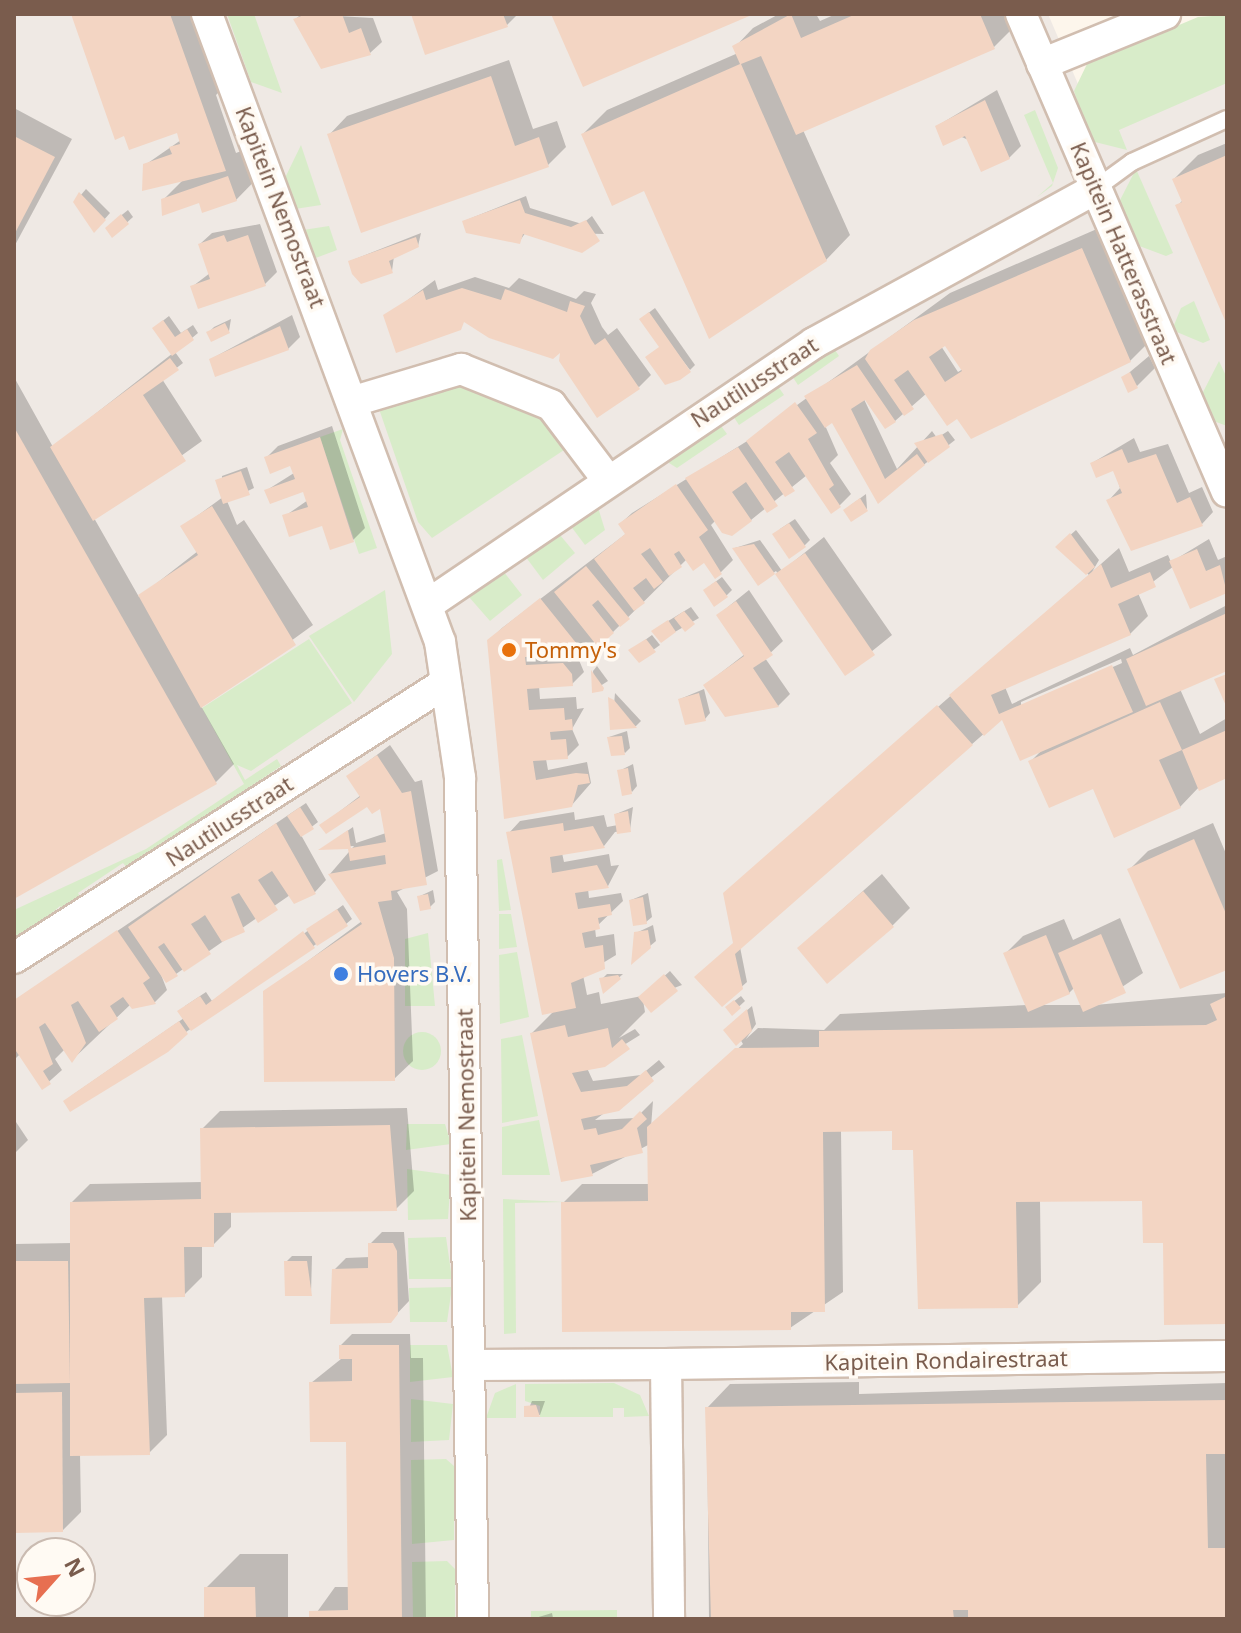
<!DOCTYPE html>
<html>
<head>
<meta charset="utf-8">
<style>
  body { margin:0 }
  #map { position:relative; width:1241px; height:1633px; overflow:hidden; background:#fdf6ec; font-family:"Noto Sans",sans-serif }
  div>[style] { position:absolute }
  .industrial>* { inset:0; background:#efe9e4 }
  .green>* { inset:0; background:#d8ecc9 }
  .round { border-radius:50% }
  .shadow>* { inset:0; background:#0003 }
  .building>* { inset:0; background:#f3d5c3 }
  .roads { filter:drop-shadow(2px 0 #d1beb0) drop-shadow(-2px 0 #d1beb0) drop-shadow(0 2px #d1beb0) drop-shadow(0 -2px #d1beb0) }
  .lane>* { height:16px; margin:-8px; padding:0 8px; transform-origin:8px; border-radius:8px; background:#fff }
  .street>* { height:30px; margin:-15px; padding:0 15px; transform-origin:15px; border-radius:15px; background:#fff }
  .dots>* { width:22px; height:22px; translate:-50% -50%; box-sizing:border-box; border:4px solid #fffaf3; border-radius:50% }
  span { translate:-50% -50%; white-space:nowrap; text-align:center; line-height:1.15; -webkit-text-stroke:7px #fffaf3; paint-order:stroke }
  .street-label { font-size:22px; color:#7a5c4d }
  .food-label { font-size:22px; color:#c56008 }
  .left { translate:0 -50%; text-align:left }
  .shop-label { font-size:22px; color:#366cbe }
  .frame { position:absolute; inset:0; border:16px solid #7a5c4d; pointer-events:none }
  .north { position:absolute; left:16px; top:1537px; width:80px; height:80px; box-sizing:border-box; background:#fffaf3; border:2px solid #cabbb1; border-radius:50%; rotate:63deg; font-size:22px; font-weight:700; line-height:32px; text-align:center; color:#7a5c4d }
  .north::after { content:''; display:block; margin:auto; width:28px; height:36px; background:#e76f51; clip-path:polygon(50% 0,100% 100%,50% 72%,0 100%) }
</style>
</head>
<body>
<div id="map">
  <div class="industrial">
    <div style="clip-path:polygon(evenodd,14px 14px,1048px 14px,1093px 119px,1227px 73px,1227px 1619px,14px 1619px,14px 14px,32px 1553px,80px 1553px,80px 1601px,32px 1601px,32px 1553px)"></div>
  </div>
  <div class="green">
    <div style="clip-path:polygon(227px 14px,254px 14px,282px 93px,251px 82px)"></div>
    <div style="clip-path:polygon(1227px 15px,1227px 83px,1119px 130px,1127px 150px,1091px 141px,1074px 91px,1087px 64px,1198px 17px)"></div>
    <div style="clip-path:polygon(1035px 110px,1058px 168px,1052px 186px,1037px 197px,1053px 183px,1024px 115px)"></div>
    <div style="clip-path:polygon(301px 145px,321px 205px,295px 209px,284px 180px)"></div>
    <div style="clip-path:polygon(1136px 169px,1173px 253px,1166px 256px,1134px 244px,1118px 204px)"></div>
    <div style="clip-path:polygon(329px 226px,337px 250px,313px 259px,303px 230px)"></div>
    <div style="clip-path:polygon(1194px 301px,1210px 340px,1203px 343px,1172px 330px,1181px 308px)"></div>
    <div style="clip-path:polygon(829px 341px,839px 356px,798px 385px,788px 370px)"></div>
    <div style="clip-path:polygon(1219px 361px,1227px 378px,1227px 426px,1211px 420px,1201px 396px)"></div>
    <div style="clip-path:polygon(454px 379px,540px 409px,567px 448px,432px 538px,418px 522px,378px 406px)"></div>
    <div style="clip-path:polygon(773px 379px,784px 395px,739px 425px,729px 410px)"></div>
    <div style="clip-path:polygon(716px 419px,727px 434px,677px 468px,669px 463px,663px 455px)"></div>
    <div style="clip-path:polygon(343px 429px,340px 440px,377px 548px,359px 554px,320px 437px)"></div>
    <div style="clip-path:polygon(596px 501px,605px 530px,585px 545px,567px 521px)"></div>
    <div style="clip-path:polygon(555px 529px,575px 553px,543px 580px,522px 552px)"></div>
    <div style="clip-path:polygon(500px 567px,522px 595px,490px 621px,469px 597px)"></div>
    <div style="clip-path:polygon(385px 590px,392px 654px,354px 702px,309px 636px)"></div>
    <div style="clip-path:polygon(309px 639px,352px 703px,251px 771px,237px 765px,245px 780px,277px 759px,281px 766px,128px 869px,123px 863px,78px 893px,82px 900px,65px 912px,60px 906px,17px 944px,14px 910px,146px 849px,244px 784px,202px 708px)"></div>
    <div style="clip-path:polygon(502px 859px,511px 910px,499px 911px,497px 860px)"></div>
    <div style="clip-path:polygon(499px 914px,511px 914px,517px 947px,499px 949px)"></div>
    <div style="clip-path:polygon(428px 933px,435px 1006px,405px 1006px,405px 939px)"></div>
    <div style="clip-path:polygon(517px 952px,529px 1017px,500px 1024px,499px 955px)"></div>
    <div class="round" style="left:403px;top:1032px;width:38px;height:38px"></div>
    <div style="clip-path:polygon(522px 1035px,538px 1116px,502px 1123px,501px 1039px)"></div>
    <div style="clip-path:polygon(539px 1120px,550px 1175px,502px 1175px,502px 1127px)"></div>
    <div style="clip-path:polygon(407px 1124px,445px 1124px,451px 1144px,406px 1150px)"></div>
    <div style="clip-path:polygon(407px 1169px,451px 1175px,448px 1219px,408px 1220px)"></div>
    <div style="clip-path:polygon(503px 1199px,565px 1202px,515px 1203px,516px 1333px,504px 1334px)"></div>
    <div style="clip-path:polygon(446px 1237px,452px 1279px,409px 1279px,408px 1238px)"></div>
    <div style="clip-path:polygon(452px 1287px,447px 1322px,410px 1322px,409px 1288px)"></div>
    <div style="clip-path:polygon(410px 1345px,447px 1345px,453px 1377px,410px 1382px)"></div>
    <div style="clip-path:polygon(614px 1383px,640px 1395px,649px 1416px,624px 1417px,624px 1408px,613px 1408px,613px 1417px,540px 1417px,540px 1406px,525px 1401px,525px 1384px)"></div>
    <div style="clip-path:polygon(516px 1384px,516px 1418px,486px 1418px,495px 1393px)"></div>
    <div style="clip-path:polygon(411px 1399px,453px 1404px,449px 1440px,411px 1442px)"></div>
    <div style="clip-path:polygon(446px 1459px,454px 1466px,454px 1540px,412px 1544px,411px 1460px)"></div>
    <div style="clip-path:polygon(447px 1561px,455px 1569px,455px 1619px,413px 1619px,412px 1562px)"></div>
    <div style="clip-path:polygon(617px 1610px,617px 1619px,531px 1619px,531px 1611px)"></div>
  </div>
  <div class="shadow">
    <div style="clip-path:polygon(73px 14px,204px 14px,228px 83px,216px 95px,236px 153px,262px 143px,269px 166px,236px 200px,163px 200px,184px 179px,145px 165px,181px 140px,178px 131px)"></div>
    <div style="clip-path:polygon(301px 14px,373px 18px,382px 42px,370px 53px,296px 19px)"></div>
    <div style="clip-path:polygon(413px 14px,518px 14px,507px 25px)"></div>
    <div style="clip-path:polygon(779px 14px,816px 14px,820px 21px,836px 14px,1006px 14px,1012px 29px,994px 47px,803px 130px,850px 235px,826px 260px,645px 189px,583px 134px,607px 110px,738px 53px,735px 47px,753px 28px)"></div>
    <div style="clip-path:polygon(509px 60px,533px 129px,557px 121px,566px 147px,548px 165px,329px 135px,347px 116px)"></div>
    <div style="clip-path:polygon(997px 90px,1021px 146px,1009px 158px,937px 126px)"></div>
    <div style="clip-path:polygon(14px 108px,72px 139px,14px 247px)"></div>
    <div style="clip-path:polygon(1227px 143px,1227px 320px,1177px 206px,1183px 200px,1174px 179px,1198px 155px)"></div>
    <div style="clip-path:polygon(86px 189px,110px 213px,95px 230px,75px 202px)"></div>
    <div style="clip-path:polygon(526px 196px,530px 208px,582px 224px,592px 216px,604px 234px,526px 232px,519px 242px,464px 221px)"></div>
    <div style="clip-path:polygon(128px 210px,133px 217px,113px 235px,113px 222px)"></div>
    <div style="clip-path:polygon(260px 224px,277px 272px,265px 284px,200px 306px,193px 286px,210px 273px,200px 244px,212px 233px)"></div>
    <div style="clip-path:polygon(evenodd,1106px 225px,1154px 337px,1130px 361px,958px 417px,927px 393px,895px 421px,862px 395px,897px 469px,932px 431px,937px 438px,948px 431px,955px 440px,878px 501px,833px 420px,824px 423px,838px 455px,830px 463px,851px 494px,839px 506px,807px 475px,751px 520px,716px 520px,711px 525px,733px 560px,721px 572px,715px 576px,704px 561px,687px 559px,613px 632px,576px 653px,584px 672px,572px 684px,539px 686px,540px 699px,576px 697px,577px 709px,584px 708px,572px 729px,579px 745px,567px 757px,546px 759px,548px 770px,587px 762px,591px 783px,571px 806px,506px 817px,489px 641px,502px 628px,627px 533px,620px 524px,632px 513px,752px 438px,950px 293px,1106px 225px,945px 343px,963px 369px,958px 372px,941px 346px,945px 343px)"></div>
    <div style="clip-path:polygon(421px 233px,418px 246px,394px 256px,392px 271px,350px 261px)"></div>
    <div style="clip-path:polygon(475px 277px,509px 288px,519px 278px,576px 299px,584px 291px,596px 294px,591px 303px,602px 327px,608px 335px,617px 328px,651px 375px,639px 387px,564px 348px,464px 320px,386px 316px,435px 280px,438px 290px)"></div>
    <div style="clip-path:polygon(655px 308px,695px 365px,690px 370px,647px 314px)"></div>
    <div style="clip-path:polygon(292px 315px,300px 337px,288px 349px,211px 359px)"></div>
    <div style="clip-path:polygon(169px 316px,181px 333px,193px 325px,198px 333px,175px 352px,183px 363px,162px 379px,202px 441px,94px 518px,139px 597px,198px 551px,182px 527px,223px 497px,222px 476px,247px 467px,254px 488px,227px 501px,237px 525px,244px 520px,313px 625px,201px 706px,234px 764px,216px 782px,14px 896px,14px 377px,53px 447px,173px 353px,160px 323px)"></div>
    <div style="clip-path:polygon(231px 319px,229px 331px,208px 333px,214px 327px)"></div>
    <div style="clip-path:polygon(1149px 356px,1155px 368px,1137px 386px,1124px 377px)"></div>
    <div style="clip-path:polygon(332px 426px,365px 528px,353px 540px,323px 523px,285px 516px,308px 500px,304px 489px,267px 490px,294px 473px,291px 464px,266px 458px,278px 446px)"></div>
    <div style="clip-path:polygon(1134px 438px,1140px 452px,1168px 444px,1189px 493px,1202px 487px,1213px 512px,1202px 524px,1109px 500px,1120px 488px,1114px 468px,1092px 463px)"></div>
    <div style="clip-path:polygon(866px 494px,867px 509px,851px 505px)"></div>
    <div style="clip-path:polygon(795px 519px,810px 540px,801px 549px,780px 529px)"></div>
    <div style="clip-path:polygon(evenodd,1076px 530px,1099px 560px,1092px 572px,1119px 548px,1129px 572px,1168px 555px,1171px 562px,1209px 539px,1218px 560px,1227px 556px,1227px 590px,1192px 606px,1174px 566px,1138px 593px,1148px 616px,1130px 634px,1005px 687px,1012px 704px,1130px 648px,1133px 655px,1227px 605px,1227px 669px,1180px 689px,1200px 734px,1227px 718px,1227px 776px,1199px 787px,1180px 807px,1094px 787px,1031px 761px,1042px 750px,1003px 717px,740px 947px,747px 982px,722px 1004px,735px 943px,725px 893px,1089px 575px,1058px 546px,1076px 530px,1121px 659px,1122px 663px,1021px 707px,1021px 702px,1121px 659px)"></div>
    <div style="clip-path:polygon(824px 537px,892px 635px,845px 673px,776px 571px,759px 583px,735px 548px,760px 540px,782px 571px)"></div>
    <div style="clip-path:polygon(722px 577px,732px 590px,726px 596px,711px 585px)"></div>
    <div style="clip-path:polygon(749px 590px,783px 641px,765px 658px,790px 694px,778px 706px,705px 685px,745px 654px,718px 615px)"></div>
    <div style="clip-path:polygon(691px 607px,699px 618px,661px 640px,660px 626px)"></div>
    <div style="clip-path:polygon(652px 635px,660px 645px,639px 660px,631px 650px)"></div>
    <div style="clip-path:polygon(597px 666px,608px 681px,594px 690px,593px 671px)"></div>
    <div style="clip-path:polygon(704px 689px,710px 713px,705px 719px,680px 699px)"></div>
    <div style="clip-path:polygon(615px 693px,641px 721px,636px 726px,612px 728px)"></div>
    <div style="clip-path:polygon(627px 731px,630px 748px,625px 753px,609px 737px)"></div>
    <div style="clip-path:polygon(390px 745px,415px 782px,422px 780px,438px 871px,397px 892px,407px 909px,413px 1061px,394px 1079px,266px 992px,362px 921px,330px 874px,354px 846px,323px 848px,353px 827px,356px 843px,386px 833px,381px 806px,368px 804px,322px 825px,361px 795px,349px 776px)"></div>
    <div style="clip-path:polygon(633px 764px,637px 786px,632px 792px,619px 771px)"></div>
    <div style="clip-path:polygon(306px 803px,318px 822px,301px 835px,326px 880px,315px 892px,290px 895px,176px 974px,158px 967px,167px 990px,155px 1002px,131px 1004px,72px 1060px,65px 1049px,55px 1059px,62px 1070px,43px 1087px,20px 1054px,14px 1060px,14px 1001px)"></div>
    <div style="clip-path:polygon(evenodd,633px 807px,630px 830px,615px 832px,604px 846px,562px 853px,564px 862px,609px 854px,611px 866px,619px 865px,608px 886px,588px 889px,589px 898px,621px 893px,623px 901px,595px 928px,596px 937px,614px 934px,616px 955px,583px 975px,587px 995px,599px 992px,601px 1004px,642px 996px,670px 971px,682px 985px,643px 1000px,645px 1012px,619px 1038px,635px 1029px,640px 1035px,587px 1068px,593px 1081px,641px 1075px,659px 1060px,665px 1067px,595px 1120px,636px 1118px,653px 1101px,651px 1127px,743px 1044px,731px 1024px,752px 1006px,756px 1024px,746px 1039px,758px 1028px,824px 1030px,840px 1014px,1027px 1005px,1005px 954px,1023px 936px,1064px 919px,1073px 940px,1120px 918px,1143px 973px,1095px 1005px,1227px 993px,1227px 1322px,1165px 1241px,1146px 1199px,1040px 1200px,1041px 1282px,1017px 1306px,917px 1144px,894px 1129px,841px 1130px,843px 1292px,790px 1328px,563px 1203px,582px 1184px,650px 1184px,650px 1144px,592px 1174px,532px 1033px,555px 1010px,509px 833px,520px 821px,574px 812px,575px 820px,604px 815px,607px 827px,618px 825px,616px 814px,633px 807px,1075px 987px,1082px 1005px,1040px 1005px,1069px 993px,1075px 987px)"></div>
    <div style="clip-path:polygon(1213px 823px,1227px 856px,1227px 967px,1130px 869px,1148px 851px)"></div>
    <div style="clip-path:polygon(882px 874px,910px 908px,892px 926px,799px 948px)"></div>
    <div style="clip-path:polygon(433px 890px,435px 902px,430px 907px,420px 896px)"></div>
    <div style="clip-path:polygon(648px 893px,652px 917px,646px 922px,631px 900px)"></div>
    <div style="clip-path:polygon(343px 905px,352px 919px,346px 924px,186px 1032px,71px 1096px,184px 1018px,185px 1006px,206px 992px,212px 1001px)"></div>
    <div style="clip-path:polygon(653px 925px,656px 941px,650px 946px,636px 933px)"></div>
    <div style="clip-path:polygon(607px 974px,623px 974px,604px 991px,602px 979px)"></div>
    <div style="clip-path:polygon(741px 996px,745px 1001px,732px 1013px,733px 1002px)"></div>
    <div style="clip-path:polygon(407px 1108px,414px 1191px,396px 1209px,231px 1211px,231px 1227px,213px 1245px,202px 1245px,202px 1277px,184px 1295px,162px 1296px,167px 1435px,149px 1453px,80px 1454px,81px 1512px,63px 1530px,14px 1531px,14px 1244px,72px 1243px,72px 1202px,90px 1184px,203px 1182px,202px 1129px,220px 1111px)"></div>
    <div style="clip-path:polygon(14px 1119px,28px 1140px,14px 1154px)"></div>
    <div style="clip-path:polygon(382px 1232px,404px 1232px,409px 1301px,390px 1321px,334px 1270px,346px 1258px,370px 1257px,370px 1244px)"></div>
    <div style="clip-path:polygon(292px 1256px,312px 1256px,311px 1294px,286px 1262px)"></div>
    <div style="clip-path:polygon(352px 1334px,410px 1334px,411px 1358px,423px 1358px,426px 1619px,312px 1619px,335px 1587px,350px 1587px,348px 1440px,311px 1383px,341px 1359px,340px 1346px)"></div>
    <div style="clip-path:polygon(859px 1382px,859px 1394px,1227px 1383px,1227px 1619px,709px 1619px,707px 1408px,730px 1384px)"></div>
    <div style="clip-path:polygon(532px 1401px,545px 1401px,540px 1415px,526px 1415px)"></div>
    <div style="clip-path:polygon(240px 1554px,288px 1554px,288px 1619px,206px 1619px,206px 1588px)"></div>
    <div style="clip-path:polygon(552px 1613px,553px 1618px,659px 1619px,532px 1619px)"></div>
  </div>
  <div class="building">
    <div style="clip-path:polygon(71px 14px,170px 14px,226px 171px,142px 191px,143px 164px,172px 154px,169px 147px,180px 144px,177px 133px,129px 150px,124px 136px,115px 140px)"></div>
    <div style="clip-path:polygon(307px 14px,342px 14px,349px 33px,361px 28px,371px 55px,321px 69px,293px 19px)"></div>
    <div style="clip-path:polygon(411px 14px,503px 14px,508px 27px,425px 55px)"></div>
    <div style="clip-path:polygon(551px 14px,754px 14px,583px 87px)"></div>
    <div style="clip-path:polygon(791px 14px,801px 38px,856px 14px,980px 14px,995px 49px,796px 135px,761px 56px,741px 64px,827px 261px,709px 339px,644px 191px,612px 206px,581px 134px,740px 64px,732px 46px)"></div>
    <div style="clip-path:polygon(491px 76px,515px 146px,539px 137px,549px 167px,361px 233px,327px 134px)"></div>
    <div style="clip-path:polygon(985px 100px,1010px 159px,981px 172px,965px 136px,943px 146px,935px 126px)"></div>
    <div style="clip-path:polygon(14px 136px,55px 157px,14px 235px)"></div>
    <div style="clip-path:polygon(1227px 155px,1227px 325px,1175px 205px,1182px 202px,1172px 179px)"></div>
    <div style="clip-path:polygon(228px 176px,237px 201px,202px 213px,199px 203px,162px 216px,161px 199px)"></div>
    <div style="clip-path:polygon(79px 192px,106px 220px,94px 233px,73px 202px)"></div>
    <div style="clip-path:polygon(520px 200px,525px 213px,571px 227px,586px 220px,600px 241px,582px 253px,523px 234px,520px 244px,466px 233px,462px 221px)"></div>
    <div style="clip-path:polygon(121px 214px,129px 224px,112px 238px,105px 228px)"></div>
    <div style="clip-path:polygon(224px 235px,227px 242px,248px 235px,266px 286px,198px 309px,190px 286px,210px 279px,198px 244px)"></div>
    <div style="clip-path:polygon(416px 237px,419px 247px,389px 261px,393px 273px,361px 284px,352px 274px,348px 261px)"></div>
    <div style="clip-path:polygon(evenodd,1082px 248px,1131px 362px,971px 439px,957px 419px,947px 426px,908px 370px,894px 380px,914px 409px,904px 416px,865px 359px,870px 350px,914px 320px,1082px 248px,945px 346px,962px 371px,945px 382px,929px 357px,945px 346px)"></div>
    <div style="clip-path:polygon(462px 288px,501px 300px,505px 289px,567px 312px,570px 301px,585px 306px,580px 316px,591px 339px,595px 345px,605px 338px,640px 389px,597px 418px,559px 361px,560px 353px,553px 359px,489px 338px,464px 322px,461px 330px,396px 353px,383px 315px,423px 290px,426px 300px)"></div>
    <div style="clip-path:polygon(649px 312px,691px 372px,680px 380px,665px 385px,645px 357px,659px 347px,639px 319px)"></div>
    <div style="clip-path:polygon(163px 320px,175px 337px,187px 329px,194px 340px,172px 356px,152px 328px)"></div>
    <div style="clip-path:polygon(225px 323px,230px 333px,211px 342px,206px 332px)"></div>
    <div style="clip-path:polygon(280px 326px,289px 350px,215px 377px,209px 359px)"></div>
    <div style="clip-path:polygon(170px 358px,179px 370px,143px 395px,186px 461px,93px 521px,50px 447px)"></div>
    <div style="clip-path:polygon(857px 365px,896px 422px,885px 429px,865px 400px,851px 409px,885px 479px,917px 454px,925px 465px,878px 504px,832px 423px,825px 428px,804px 396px)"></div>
    <div style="clip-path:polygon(1130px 372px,1138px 388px,1128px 393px,1121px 377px)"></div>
    <div style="clip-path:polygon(795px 402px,817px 433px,808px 439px,834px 485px,829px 489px,841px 507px,831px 514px,789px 452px,775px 462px,795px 491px,785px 497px,746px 441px)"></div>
    <div style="clip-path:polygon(14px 427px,217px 784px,14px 899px)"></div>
    <div style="clip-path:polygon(942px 434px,950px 447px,928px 463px,914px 443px)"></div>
    <div style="clip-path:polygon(320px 437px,354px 542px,330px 550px,322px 526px,289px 537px,282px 515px,308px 507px,303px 492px,270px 504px,264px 490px,295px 479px,290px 466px,270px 474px,264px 457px)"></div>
    <div style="clip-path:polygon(738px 447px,778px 506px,767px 513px,746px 482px,732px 492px,752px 521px,732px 536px,722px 533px,685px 478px)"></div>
    <div style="clip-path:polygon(1122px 449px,1128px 463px,1156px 454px,1177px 503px,1190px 497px,1203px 526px,1131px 551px,1106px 500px,1122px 493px,1113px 471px,1096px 478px,1090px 463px)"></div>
    <div style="clip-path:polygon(241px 471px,250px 495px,223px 504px,215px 480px)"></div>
    <div style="clip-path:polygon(676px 484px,708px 530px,699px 537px,722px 574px,715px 579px,704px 563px,693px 571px,679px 551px,674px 554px,682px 567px,669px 576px,650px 548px,641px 554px,663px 582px,654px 589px,646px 578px,633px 588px,645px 603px,634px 611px,594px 559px,625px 534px,618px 524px)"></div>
    <div style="clip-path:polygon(860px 498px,868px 511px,851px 522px,843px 510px)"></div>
    <div style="clip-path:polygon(212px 506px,296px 645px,201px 708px,138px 595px,198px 555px,180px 526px)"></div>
    <div style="clip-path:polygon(789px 523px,806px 547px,789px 559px,772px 534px)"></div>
    <div style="clip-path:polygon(1070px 533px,1095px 567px,1086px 575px,1055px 547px)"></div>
    <div style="clip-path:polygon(754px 544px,775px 574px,758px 586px,732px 548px)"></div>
    <div style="clip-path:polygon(1197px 549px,1206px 571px,1220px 565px,1227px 593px,1190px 609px,1169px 561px)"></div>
    <div style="clip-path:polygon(805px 553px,875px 655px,845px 676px,775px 574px)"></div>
    <div style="clip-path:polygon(1101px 564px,1111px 588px,1150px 572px,1156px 587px,1118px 604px,1131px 635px,991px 695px,999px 714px,1112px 665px,1133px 712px,1020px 761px,1002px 720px,984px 736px,949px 695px)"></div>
    <div style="clip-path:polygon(586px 566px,630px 619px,620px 627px,598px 600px,592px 605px,614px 633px,598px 647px,554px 592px)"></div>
    <div style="clip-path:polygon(716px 581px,728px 597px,714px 607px,703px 590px)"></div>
    <div style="clip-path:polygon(540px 598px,585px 654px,525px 657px,526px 665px,563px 663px,572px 674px,573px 686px,527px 689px,529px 710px,564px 708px,565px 720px,572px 719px,573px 730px,550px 732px,551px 740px,566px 739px,568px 759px,533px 761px,536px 780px,576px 773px,588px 774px,590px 783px,578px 785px,572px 807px,504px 819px,487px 640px)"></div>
    <div style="clip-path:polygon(736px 601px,773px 655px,753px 668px,779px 707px,725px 717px,703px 685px,744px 656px,716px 615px)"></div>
    <div style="clip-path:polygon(684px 611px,695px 624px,685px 632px,674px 618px)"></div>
    <div style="clip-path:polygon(1227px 613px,1227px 671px,1146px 706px,1126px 659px)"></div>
    <div style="clip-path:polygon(668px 620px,676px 632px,661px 643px,651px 631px)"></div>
    <div style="clip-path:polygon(646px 639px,656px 652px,639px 663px,628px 650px)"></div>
    <div style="clip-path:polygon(591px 670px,604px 688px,603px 691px,592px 693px)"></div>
    <div style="clip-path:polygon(1227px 674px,1227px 708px,1214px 679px)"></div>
    <div style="clip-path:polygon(699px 693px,706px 721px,685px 725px,678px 699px)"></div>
    <div style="clip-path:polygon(608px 697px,614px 700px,637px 728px,610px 730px)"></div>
    <div style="clip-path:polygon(1160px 702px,1182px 750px,1227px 730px,1227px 778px,1199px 791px,1182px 750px,1159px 760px,1181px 808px,1114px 838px,1093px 789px,1049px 808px,1028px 761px)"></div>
    <div style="clip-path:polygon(937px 705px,973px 745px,735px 954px,743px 989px,722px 1007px,694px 977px,733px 943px,723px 893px)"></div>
    <div style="clip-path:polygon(622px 736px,625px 755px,611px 756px,607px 737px)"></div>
    <div style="clip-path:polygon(377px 755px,402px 793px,411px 791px,427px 885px,391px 891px,392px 900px,378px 902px,394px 958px,395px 1081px,264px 1082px,263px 991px,362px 924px,328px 874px,386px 864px,385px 855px,350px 861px,348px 849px,318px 850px,348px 830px,351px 848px,386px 842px,380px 809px,372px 814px,367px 807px,326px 834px,319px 825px,360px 797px,346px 776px)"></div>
    <div style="clip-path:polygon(628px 768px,632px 794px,622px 796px,617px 770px)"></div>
    <div style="clip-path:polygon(300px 807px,314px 829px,301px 837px,287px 816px)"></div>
    <div style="clip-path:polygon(628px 811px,631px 832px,617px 834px,614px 814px)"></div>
    <div style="clip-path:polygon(276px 823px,316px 894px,294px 904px,272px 871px,258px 880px,278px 910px,258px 923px,239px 893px,231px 897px,245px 932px,222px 942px,205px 915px,198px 920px,191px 924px,211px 954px,184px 972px,164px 943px,158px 947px,178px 976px,166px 983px,128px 927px)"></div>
    <div style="clip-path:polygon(563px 823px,564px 831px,593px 826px,605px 848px,550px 857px,552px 873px,597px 865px,609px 888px,575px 893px,578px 909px,610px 904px,612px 915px,598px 918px,600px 929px,582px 933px,585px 948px,603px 945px,605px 969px,571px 983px,576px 1008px,542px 1015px,506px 832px)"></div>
    <div style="clip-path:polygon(1194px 839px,1227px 916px,1227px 970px,1180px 989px,1127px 869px)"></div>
    <div style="clip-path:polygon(863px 891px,894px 927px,827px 984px,797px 948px)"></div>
    <div style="clip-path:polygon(428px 894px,431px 909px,420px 911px,417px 896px)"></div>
    <div style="clip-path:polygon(643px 897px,647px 924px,633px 926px,629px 900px)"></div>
    <div style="clip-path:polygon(337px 909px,348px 926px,317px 946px,306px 929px)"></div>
    <div style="clip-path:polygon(117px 930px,150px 978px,143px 983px,156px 1004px,132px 1009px,123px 997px,110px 1006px,118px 1019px,99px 1032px,78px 1001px,71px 1005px,86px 1043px,72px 1063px,45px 1023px,39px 1027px,53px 1064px,43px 1071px,51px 1084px,42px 1090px,14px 1048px,14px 1000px)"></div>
    <div style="clip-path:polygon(648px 930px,651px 948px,631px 965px,634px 932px)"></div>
    <div style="clip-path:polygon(303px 931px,315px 948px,191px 1031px,177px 1011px,200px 996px,206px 1005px)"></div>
    <div style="clip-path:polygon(1101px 934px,1126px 993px,1083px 1012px,1058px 953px)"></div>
    <div style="clip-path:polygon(1046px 935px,1070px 994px,1028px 1012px,1003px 953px)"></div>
    <div style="clip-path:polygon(664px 974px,678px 991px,651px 1013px,638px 997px)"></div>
    <div style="clip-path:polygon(618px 975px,621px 979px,603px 994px,599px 978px)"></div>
    <div style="clip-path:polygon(1227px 996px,1227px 1324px,1164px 1325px,1163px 1243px,1143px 1243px,1142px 1201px,1016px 1202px,1018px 1308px,918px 1309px,913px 1150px,892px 1150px,892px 1131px,823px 1132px,825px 1312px,791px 1312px,791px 1330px,562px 1332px,561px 1202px,648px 1201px,647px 1127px,735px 1048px,819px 1047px,819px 1031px,1206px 1025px,1217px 1020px,1210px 1004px)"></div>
    <div style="clip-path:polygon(734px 1000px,741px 1008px,732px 1016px,725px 1007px)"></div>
    <div style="clip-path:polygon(747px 1009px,752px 1031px,736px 1046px,723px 1030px)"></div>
    <div style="clip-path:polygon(179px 1021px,188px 1034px,168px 1052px,70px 1112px,63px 1101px)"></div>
    <div style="clip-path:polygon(565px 1025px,568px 1037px,608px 1028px,612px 1048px,622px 1039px,630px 1049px,605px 1067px,572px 1073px,581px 1092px,627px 1086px,646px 1070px,654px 1081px,619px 1111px,581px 1119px,584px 1130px,596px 1128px,598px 1135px,622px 1129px,640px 1111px,647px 1119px,637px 1128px,643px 1153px,590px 1165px,593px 1176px,561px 1182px,530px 1033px)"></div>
    <div style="clip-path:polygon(390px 1125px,397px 1211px,214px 1213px,214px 1247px,184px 1247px,185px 1297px,144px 1298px,150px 1455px,70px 1456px,70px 1202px,201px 1199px,200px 1128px)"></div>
    <div style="clip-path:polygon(368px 1243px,393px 1243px,397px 1251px,398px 1314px,391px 1323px,330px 1324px,332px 1269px,368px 1268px)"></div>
    <div style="clip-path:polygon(14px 1261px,68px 1261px,70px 1383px,14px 1384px)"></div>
    <div style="clip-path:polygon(284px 1261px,307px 1261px,312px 1296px,285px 1296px)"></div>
    <div style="clip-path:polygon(339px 1345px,399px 1345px,402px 1619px,309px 1619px,309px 1611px,348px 1610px,346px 1442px,310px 1442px,309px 1382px,352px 1381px,352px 1359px,339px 1359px)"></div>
    <div style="clip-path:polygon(62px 1392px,63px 1532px,14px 1533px,14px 1393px)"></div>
    <div style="clip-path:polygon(1227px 1400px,1227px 1454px,1206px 1454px,1208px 1548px,1227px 1548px,1227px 1619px,968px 1619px,968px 1610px,953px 1610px,954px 1619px,711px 1619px,705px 1407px)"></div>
    <div style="clip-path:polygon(536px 1405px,540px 1417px,524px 1417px,524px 1406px)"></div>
    <div style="clip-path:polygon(204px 1587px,255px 1587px,256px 1619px,204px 1619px)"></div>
  </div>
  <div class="roads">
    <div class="lane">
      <div style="left:1095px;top:189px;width:46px;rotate:-36.1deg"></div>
      <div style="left:1132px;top:162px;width:104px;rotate:-24.4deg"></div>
    </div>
    <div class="street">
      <div style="left:207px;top:14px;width:670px;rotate:69.64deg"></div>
      <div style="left:440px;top:642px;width:137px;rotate:81.6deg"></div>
      <div style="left:460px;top:778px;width:841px;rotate:89.11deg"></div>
      <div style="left:1021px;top:14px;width:520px;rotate:66.69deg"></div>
      <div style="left:1042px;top:64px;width:133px;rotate:-22.1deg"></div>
      <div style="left:354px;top:401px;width:112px;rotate:-16.7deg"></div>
      <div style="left:461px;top:369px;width:97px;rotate:21.8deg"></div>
      <div style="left:551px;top:405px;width:93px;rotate:52.9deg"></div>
      <div style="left:430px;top:603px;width:464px;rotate:-34.1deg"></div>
      <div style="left:814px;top:343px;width:320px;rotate:-28.7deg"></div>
      <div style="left:14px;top:958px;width:510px;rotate:-32.51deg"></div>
      <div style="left:666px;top:1364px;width:561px;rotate:-0.82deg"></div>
      <div style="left:471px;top:1365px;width:195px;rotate:-0.3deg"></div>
      <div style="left:666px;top:1364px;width:255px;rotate:89.3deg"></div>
    </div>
  </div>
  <div class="dots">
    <div style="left:509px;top:650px;background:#e8710a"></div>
    <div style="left:341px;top:974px;background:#3f7fe0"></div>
  </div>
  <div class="street-label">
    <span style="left:281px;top:207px;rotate:69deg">Kapitein Nemostraat</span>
    <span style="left:1124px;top:253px;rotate:67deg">Kapitein Hatterasstraat</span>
    <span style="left:754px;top:382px;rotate:-33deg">Nautilusstraat</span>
    <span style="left:229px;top:821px;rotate:-33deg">Nautilusstraat</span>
    <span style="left:466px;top:1115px;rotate:-91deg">Kapitein Nemostraat</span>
    <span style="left:946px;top:1360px;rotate:-1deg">Kapitein Rondairestraat</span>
  </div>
  <div class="food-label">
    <span class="left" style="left:525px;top:650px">Tommy's</span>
  </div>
  <div class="shop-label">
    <span class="left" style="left:357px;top:974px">Hovers B.V.</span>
  </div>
  <div class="frame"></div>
  <div class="north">N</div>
</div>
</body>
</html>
